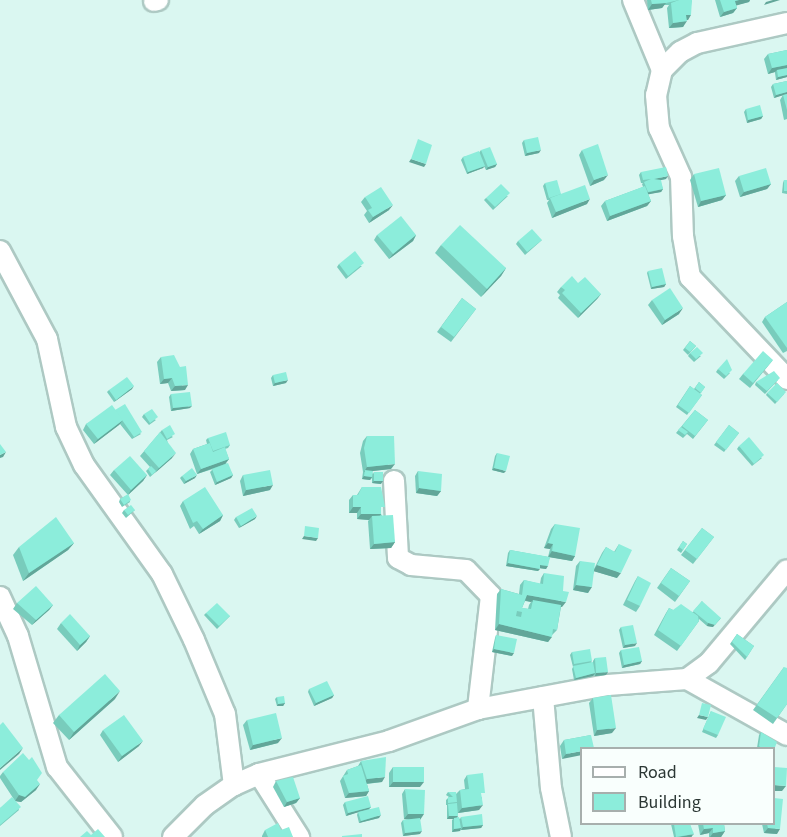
<!DOCTYPE html>
<html>
<head>
<meta charset="utf-8">
<style>
  body { margin:0 }
  #map { position:relative; width:787px; height:837px; overflow:hidden; background:#daf7f1; font-family:"Source Sans 3",sans-serif }
  div>[style] { position:absolute }
  .roads { filter:drop-shadow(2px 0 #adc9c3) drop-shadow(-2px 0 #adc9c3) drop-shadow(0 2px #adc9c3) drop-shadow(0 -2px #adc9c3) }
  .street>* { height:20px; margin:-10px; padding:0 10px; transform-origin:10px; border-radius:10px; background:#fff }
  .wall>* { inset:0; background:#78ccbc }
  .shaded-wall>* { inset:0; background:#62a699 }
  .building>* { inset:0; background:#8ceddb }
  span { translate:-50% -50%; white-space:nowrap; text-align:center; line-height:1.15; -webkit-text-stroke:5px #f9fffd; paint-order:stroke }
  .legend { position:absolute; left:580px; top:747px; width:195px; height:78px; box-sizing:border-box; background:#f9fffd; border:2px solid #a7afad; margin:0; padding:8px 10px; list-style:none; font-size:18px; color:#2c3835 }
  .legend li { display:flex; align-items:center; gap:12px; height:30px }
  .legend b { width:30px; border:2px solid #a7afad }
</style>
</head>
<body>
<div id="map">
  <div class="roads">
    <div class="street">
      <div style="left:633px;top:0;width:76px;rotate:67.5deg"></div>
      <div style="left:154px;top:1px;width:4px;rotate:-14deg"></div>
      <div style="left:787px;top:23px;width:92px;rotate:167.5deg"></div>
      <div style="left:697px;top:43px;width:19px;rotate:152deg"></div>
      <div style="left:680px;top:52px;width:25px;rotate:135deg"></div>
      <div style="left:662px;top:70px;width:26px;rotate:103deg"></div>
      <div style="left:656px;top:95px;width:33px;rotate:85deg"></div>
      <div style="left:659px;top:128px;width:54px;rotate:65.8deg"></div>
      <div style="left:681px;top:177px;width:59px;rotate:88.1deg"></div>
      <div style="left:683px;top:236px;width:42px;rotate:80.3deg"></div>
      <div style="left:690px;top:277px;width:141px;rotate:46.4deg"></div>
      <div style="left:0;top:251px;width:100px;rotate:61.9deg"></div>
      <div style="left:47px;top:339px;width:90px;rotate:77.8deg"></div>
      <div style="left:66px;top:427px;width:42px;rotate:64.7deg"></div>
      <div style="left:84px;top:465px;width:134px;rotate:54.4deg"></div>
      <div style="left:162px;top:574px;width:73px;rotate:64.1deg"></div>
      <div style="left:194px;top:640px;width:80px;rotate:67.3deg"></div>
      <div style="left:225px;top:714px;width:72px;rotate:82.8deg"></div>
      <div style="left:394px;top:481px;width:77px;rotate:87deg"></div>
      <div style="left:398px;top:558px;width:15px;rotate:28deg"></div>
      <div style="left:411px;top:565px;width:55px;rotate:5.2deg"></div>
      <div style="left:466px;top:570px;width:36px;rotate:46deg"></div>
      <div style="left:491px;top:596px;width:114px;rotate:96.6deg"></div>
      <div style="left:0;top:597px;width:43px;rotate:65.2deg"></div>
      <div style="left:18px;top:636px;width:137px;rotate:73.4deg"></div>
      <div style="left:57px;top:767px;width:89px;rotate:51.8deg"></div>
      <div style="left:687px;top:679px;width:115px;rotate:29.2deg"></div>
      <div style="left:543px;top:697px;width:91px;rotate:85deg"></div>
      <div style="left:551px;top:788px;width:50px;rotate:78.5deg"></div>
      <div style="left:259px;top:774px;width:75px;rotate:57.6deg"></div>
      <div style="left:173px;top:837px;width:45px;rotate:-45deg"></div>
      <div style="left:205px;top:805px;width:35px;rotate:-35deg"></div>
      <div style="left:234px;top:785px;width:27px;rotate:-24deg"></div>
      <div style="left:259px;top:774px;width:134px;rotate:-14.2deg"></div>
      <div style="left:389px;top:741px;width:95px;rotate:-19.8deg"></div>
      <div style="left:478px;top:709px;width:132px;rotate:-10.5deg"></div>
      <div style="left:608px;top:685px;width:79px;rotate:-4.3deg"></div>
      <div style="left:687px;top:679px;width:27px;rotate:-36deg"></div>
      <div style="left:709px;top:663px;width:121px;rotate:-50deg"></div>
    </div>
  </div>
  <div class="wall">
    <div style="clip-path:polygon(647px 0,692px 0,688px 20px,686px 20px,683px 27px,669px 28px,667px 8px,669px 5px,664px 5px,662px 8px,648px 10px)"></div>
    <div style="clip-path:polygon(715px 0,750px 0,749px 2px,736px 5px,737px 8px,733px 13px,720px 17px)"></div>
    <div style="clip-path:polygon(787px 50px,787px 77px,776px 80px,775px 73px,775px 72px,768px 74px,764px 59px,768px 54px)"></div>
    <div style="clip-path:polygon(787px 81px,787px 119px,784px 120px,780px 100px,783px 95px,774px 98px,771px 87px,773px 84px)"></div>
    <div style="clip-path:polygon(746px 109px,763px 116px,761px 119px,747px 123px,744px 112px)"></div>
    <div style="clip-path:polygon(524px 140px,539px 153px,525px 156px,522px 143px)"></div>
    <div style="clip-path:polygon(481px 150px,497px 164px,495px 167px,486px 170px,484px 166px,483px 168px,467px 174px,461px 160px,463px 157px,479px 153px)"></div>
    <div style="clip-path:polygon(582px 150px,604px 180px,590px 186px,579px 155px)"></div>
    <div style="clip-path:polygon(641px 172px,666px 179px,660px 180px,663px 189px,661px 192px,648px 194px,651px 201px,647px 206px,607px 221px,601px 206px,605px 201px,643px 187px,642px 184px,643px 183px,641px 183px,639px 175px)"></div>
    <div style="clip-path:polygon(694px 174px,726px 195px,722px 200px,698px 207px,690px 180px)"></div>
    <div style="clip-path:polygon(739px 176px,771px 184px,767px 189px,740px 197px,735px 181px)"></div>
    <div style="clip-path:polygon(784px 180px,787px 180px,787px 194px,782px 193px,783px 183px)"></div>
    <div style="clip-path:polygon(545px 183px,561px 194px,587px 204px,552px 218px,547px 203px,549px 200px,547px 200px,543px 186px)"></div>
    <div style="clip-path:polygon(508px 196px,493px 210px,484px 200px,486px 198px)"></div>
    <div style="clip-path:polygon(365px 197px,389px 210px,369px 223px,364px 215px,367px 211px,361px 202px)"></div>
    <div style="clip-path:polygon(377px 235px,416px 235px,413px 241px,389px 259px,374px 240px)"></div>
    <div style="clip-path:polygon(542px 240px,525px 255px,516px 244px,518px 241px)"></div>
    <div style="clip-path:polygon(441px 245px,506px 268px,501px 276px,481px 297px,435px 253px)"></div>
    <div style="clip-path:polygon(339px 264px,362px 266px,346px 279px,337px 267px)"></div>
    <div style="clip-path:polygon(648px 271px,666px 284px,664px 287px,651px 289px,647px 273px)"></div>
    <div style="clip-path:polygon(561px 287px,601px 294px,597px 299px,578px 318px,558px 298px,560px 295px,557px 292px)"></div>
    <div style="clip-path:polygon(462px 298px,476px 309px,451px 342px,437px 332px)"></div>
    <div style="clip-path:polygon(652px 300px,679px 314px,662px 325px,648px 305px)"></div>
    <div style="clip-path:polygon(787px 302px,787px 351px,783px 353px,762px 322px,765px 317px)"></div>
    <div style="clip-path:polygon(690px 341px,696px 346px,688px 355px,683px 350px)"></div>
    <div style="clip-path:polygon(690px 353px,701px 356px,694px 362px,688px 356px)"></div>
    <div style="clip-path:polygon(161px 357px,185px 390px,171px 391px,168px 383px,160px 384px,157px 362px)"></div>
    <div style="clip-path:polygon(773px 360px,750px 388px,739px 379px,743px 374px)"></div>
    <div style="clip-path:polygon(718px 369px,730px 373px,724px 379px,716px 372px)"></div>
    <div style="clip-path:polygon(273px 375px,286px 383px,273px 386px,271px 378px)"></div>
    <div style="clip-path:polygon(778px 380px,765px 394px,755px 385px,756px 382px)"></div>
    <div style="clip-path:polygon(699px 382px,705px 387px,700px 394px,702px 395px,687px 415px,676px 407px,690px 386px,694px 389px)"></div>
    <div style="clip-path:polygon(132px 389px,114px 402px,107px 392px,109px 390px)"></div>
    <div style="clip-path:polygon(767px 393px,784px 394px,775px 404px,766px 395px)"></div>
    <div style="clip-path:polygon(171px 394px,190px 408px,171px 411px,169px 397px)"></div>
    <div style="clip-path:polygon(115px 410px,141px 434px,132px 439px,120px 424px,94px 444px,83px 430px,86px 424px)"></div>
    <div style="clip-path:polygon(695px 410px,708px 420px,693px 439px,687px 434px,683px 438px,676px 433px)"></div>
    <div style="clip-path:polygon(144px 414px,156px 420px,149px 425px,142px 417px)"></div>
    <div style="clip-path:polygon(729px 425px,739px 433px,724px 452px,714px 445px)"></div>
    <div style="clip-path:polygon(162px 430px,173px 437px,167px 440px,172px 458px,150px 477px,146px 471px,150px 467px,140px 456px)"></div>
    <div style="clip-path:polygon(367px 436px,391px 469px,371px 471px,373px 474px,374px 472px,381px 484px,372px 483px,372px 478px,370px 480px,362px 479px,363px 472px,360px 453px,363px 441px)"></div>
    <div style="clip-path:polygon(208px 438px,230px 445px,228px 448px,225px 449px,229px 459px,226px 463px,233px 475px,231px 478px,215px 485px,210px 472px,213px 469px,197px 474px,190px 454px,193px 449px,207px 444px,206px 440px)"></div>
    <div style="clip-path:polygon(739px 446px,762px 458px,752px 466px,737px 449px)"></div>
    <div style="clip-path:polygon(497px 453px,504px 473px,492px 470px,495px 456px)"></div>
    <div style="clip-path:polygon(114px 470px,147px 475px,143px 481px,128px 495px,130px 502px,122px 507px,119px 502px,120px 499px,128px 495px,110px 475px)"></div>
    <div style="clip-path:polygon(418px 471px,441px 491px,437px 496px,416px 493px,415px 476px)"></div>
    <div style="clip-path:polygon(243px 475px,270px 490px,243px 496px,240px 481px)"></div>
    <div style="clip-path:polygon(182px 476px,195px 478px,184px 484px,180px 478px)"></div>
    <div style="clip-path:polygon(362px 487px,381px 513px,381px 514px,395px 542px,391px 548px,370px 549px,368px 521px,369px 520px,357px 519px,357px 513px,349px 513px,349px 500px,353px 495px,357px 495px)"></div>
    <div style="clip-path:polygon(183px 501px,223px 515px,220px 521px,199px 534px,194px 526px,190px 529px,180px 506px)"></div>
    <div style="clip-path:polygon(124px 510px,135px 510px,126px 518px,122px 513px)"></div>
    <div style="clip-path:polygon(236px 517px,255px 519px,239px 528px,234px 520px)"></div>
    <div style="clip-path:polygon(555px 524px,575px 556px,572px 561px,550px 557px,546px 569px,540px 568px,538px 571px,506px 566px,508px 553px,510px 550px,548px 557px,550px 549px,544px 548px,551px 529px)"></div>
    <div style="clip-path:polygon(702px 528px,714px 537px,693px 564px,681px 555px)"></div>
    <div style="clip-path:polygon(683px 541px,687px 544px,681px 553px,677px 550px)"></div>
    <div style="clip-path:polygon(74px 543px,68px 550px,23px 581px,13px 555px,19px 547px)"></div>
    <div style="clip-path:polygon(619px 544px,617px 578px,594px 571px,588px 593px,573px 590px,576px 566px,580px 561px,594px 569px,602px 553px,606px 547px,614px 552px)"></div>
    <div style="clip-path:polygon(671px 568px,690px 581px,675px 602px,657px 588px)"></div>
    <div style="clip-path:polygon(evenodd,544px 573px,562px 607px,561px 607px,557px 630px,552px 635px,548px 642px,495px 630px,497px 594px,501px 589px,519px 594px,520px 585px,524px 580px,540px 584px,541px 578px,544px 573px,525px 601px,531px 602px,529px 605px,528px 609px,522px 608px,525px 601px)"></div>
    <div style="clip-path:polygon(638px 576px,640px 606px,636px 612px,623px 605px,635px 581px)"></div>
    <div style="clip-path:polygon(702px 601px,713px 627px,707px 626px,699px 619px,699px 621px,677px 651px,654px 635px,666px 613px,669px 608px,673px 610px,693px 612px)"></div>
    <div style="clip-path:polygon(17px 603px,53px 605px,49px 610px,32px 625px,13px 609px)"></div>
    <div style="clip-path:polygon(206px 613px,230px 616px,217px 629px,204px 615px)"></div>
    <div style="clip-path:polygon(61px 623px,90px 636px,86px 642px,77px 651px,57px 629px)"></div>
    <div style="clip-path:polygon(621px 627px,635px 646px,623px 648px,619px 630px)"></div>
    <div style="clip-path:polygon(737px 634px,754px 646px,745px 660px,730px 644px)"></div>
    <div style="clip-path:polygon(496px 635px,512px 656px,492px 652px,495px 638px)"></div>
    <div style="clip-path:polygon(621px 650px,642px 661px,640px 664px,622px 668px,619px 653px)"></div>
    <div style="clip-path:polygon(572px 652px,592px 661px,591px 662px,593px 664px,593px 661px,595px 658px,606px 675px,595px 676px,594px 675px,593px 676px,574px 680px,572px 669px,573px 667px,570px 655px)"></div>
    <div style="clip-path:polygon(784px 667px,787px 704px,773px 724px,753px 710px)"></div>
    <div style="clip-path:polygon(309px 689px,334px 695px,332px 698px,314px 706px,308px 692px)"></div>
    <div style="clip-path:polygon(277px 697px,285px 703px,283px 706px,277px 706px,275px 699px)"></div>
    <div style="clip-path:polygon(593px 698px,612px 733px,594px 736px,589px 703px)"></div>
    <div style="clip-path:polygon(115px 699px,69px 740px,53px 723px,59px 715px)"></div>
    <div style="clip-path:polygon(711px 711px,718px 735px,716px 738px,702px 732px)"></div>
    <div style="clip-path:polygon(247px 720px,278px 743px,250px 750px,243px 725px)"></div>
    <div style="clip-path:polygon(103px 730px,139px 746px,118px 762px,100px 735px)"></div>
    <div style="clip-path:polygon(761px 732px,774px 748px,757px 748px,759px 735px)"></div>
    <div style="clip-path:polygon(591px 735px,562px 759px,560px 746px,564px 740px)"></div>
    <div style="clip-path:polygon(361px 761px,382px 782px,367px 784px,369px 791px,366px 796px,345px 798px,340px 781px,347px 770px,358px 766px)"></div>
    <div style="clip-path:polygon(393px 767px,420px 787px,389px 787px,389px 773px)"></div>
    <div style="clip-path:polygon(3px 772px,37px 780px,36px 790px,21px 802px,15px 801px,19px 810px,0 826px,0 808px,15px 801px,0 778px,0 776px)"></div>
    <div style="clip-path:polygon(467px 775px,482px 798px,479px 810px,458px 813px,457px 817px,460px 819px,461px 817px,483px 825px,481px 828px,461px 830px,461px 829px,460px 831px,452px 832px,452px 820px,453px 819px,447px 819px,447px 805px,446px 805px,446px 800px,449px 797px,446px 795px,448px 792px,456px 794px,460px 790px,465px 789px,464px 780px)"></div>
    <div style="clip-path:polygon(276px 781px,300px 798px,296px 803px,284px 807px,273px 787px)"></div>
    <div style="clip-path:polygon(405px 789px,420px 834px,403px 836px,401px 823px,403px 820px,409px 819px,404px 819px,402px 794px)"></div>
    <div style="clip-path:polygon(345px 802px,371px 807px,369px 809px,379px 818px,359px 823px,357px 815px,358px 812px,346px 816px,343px 805px)"></div>
    <div style="clip-path:polygon(671px 824px,690px 824px,692px 837px,674px 837px)"></div>
    <div style="clip-path:polygon(698px 824px,724px 824px,725px 831px,721px 837px,709px 837px,709px 833px,700px 835px)"></div>
    <div style="clip-path:polygon(762px 824px,774px 824px,777px 834px,764px 833px)"></div>
    <div style="clip-path:polygon(265px 830px,281px 830px,293px 837px,262px 837px,262px 836px)"></div>
  </div>
  <div class="shaded-wall">
    <div style="clip-path:polygon(739px 0,750px 0,749px 2px,731px 7px,735px 1px)"></div>
    <div style="clip-path:polygon(773px 0,780px 0,764px 5px,766px 2px)"></div>
    <div style="clip-path:polygon(666px 3px,662px 8px,648px 10px,652px 4px)"></div>
    <div style="clip-path:polygon(737px 8px,733px 13px,720px 17px,724px 12px)"></div>
    <div style="clip-path:polygon(686px 15px,691px 15px,688px 20px,682px 21px)"></div>
    <div style="clip-path:polygon(687px 21px,683px 27px,669px 28px,673px 23px)"></div>
    <div style="clip-path:polygon(787px 65px,787px 69px,777px 70px,775px 72px,768px 74px,772px 68px)"></div>
    <div style="clip-path:polygon(787px 75px,787px 77px,776px 80px,778px 77px)"></div>
    <div style="clip-path:polygon(787px 92px,787px 94px,774px 98px,776px 95px)"></div>
    <div style="clip-path:polygon(763px 116px,761px 119px,747px 123px,748px 120px)"></div>
    <div style="clip-path:polygon(541px 150px,539px 153px,525px 156px,527px 153px)"></div>
    <div style="clip-path:polygon(411px 159px,426px 164px,424px 167px,409px 162px)"></div>
    <div style="clip-path:polygon(497px 164px,495px 167px,486px 170px,488px 167px)"></div>
    <div style="clip-path:polygon(485px 166px,483px 168px,467px 174px,468px 172px)"></div>
    <div style="clip-path:polygon(608px 175px,604px 180px,590px 186px,594px 180px)"></div>
    <div style="clip-path:polygon(668px 176px,666px 179px,652px 182px,654px 179px)"></div>
    <div style="clip-path:polygon(771px 184px,767px 189px,740px 197px,744px 192px)"></div>
    <div style="clip-path:polygon(663px 189px,661px 192px,645px 195px,646px 193px)"></div>
    <div style="clip-path:polygon(726px 195px,722px 200px,698px 207px,701px 201px)"></div>
    <div style="clip-path:polygon(590px 199px,587px 204px,552px 218px,556px 212px)"></div>
    <div style="clip-path:polygon(651px 201px,647px 206px,607px 221px,610px 216px)"></div>
    <div style="clip-path:polygon(393px 205px,389px 210px,369px 223px,373px 217px)"></div>
    <div style="clip-path:polygon(416px 235px,413px 241px,389px 259px,393px 254px)"></div>
    <div style="clip-path:polygon(506px 268px,501px 276px,481px 297px,487px 289px)"></div>
    <div style="clip-path:polygon(666px 284px,664px 287px,651px 289px,652px 287px)"></div>
    <div style="clip-path:polygon(601px 294px,597px 299px,578px 318px,581px 313px)"></div>
    <div style="clip-path:polygon(683px 308px,679px 314px,662px 325px,665px 320px)"></div>
    <div style="clip-path:polygon(172px 378px,168px 383px,160px 384px,164px 379px)"></div>
    <div style="clip-path:polygon(288px 380px,286px 383px,273px 386px,275px 383px)"></div>
    <div style="clip-path:polygon(188px 385px,185px 390px,171px 391px,175px 386px)"></div>
    <div style="clip-path:polygon(134px 386px,132px 389px,114px 402px,116px 400px)"></div>
    <div style="clip-path:polygon(192px 406px,190px 408px,171px 411px,173px 408px)"></div>
    <div style="clip-path:polygon(123px 420px,119px 425px,94px 444px,98px 439px)"></div>
    <div style="clip-path:polygon(6px 452px,3px 457px,0 458px,0 455px)"></div>
    <div style="clip-path:polygon(176px 453px,172px 458px,155px 473px,159px 468px)"></div>
    <div style="clip-path:polygon(229px 459px,225px 464px,197px 474px,201px 469px)"></div>
    <div style="clip-path:polygon(395px 464px,391px 469px,364px 472px,367px 467px)"></div>
    <div style="clip-path:polygon(494px 468px,506px 471px,504px 473px,492px 470px)"></div>
    <div style="clip-path:polygon(147px 475px,143px 481px,128px 495px,131px 490px)"></div>
    <div style="clip-path:polygon(197px 475px,195px 478px,184px 484px,186px 481px)"></div>
    <div style="clip-path:polygon(233px 475px,231px 478px,215px 485px,217px 482px)"></div>
    <div style="clip-path:polygon(364px 476px,372px 477px,370px 480px,362px 479px)"></div>
    <div style="clip-path:polygon(374px 481px,383px 481px,381px 484px,372px 483px)"></div>
    <div style="clip-path:polygon(273px 485px,270px 490px,243px 496px,246px 490px)"></div>
    <div style="clip-path:polygon(419px 488px,441px 491px,437px 496px,416px 493px)"></div>
    <div style="clip-path:polygon(353px 507px,361px 507px,357px 513px,349px 513px)"></div>
    <div style="clip-path:polygon(361px 514px,381px 514px,377px 520px,372px 516px,369px 520px,357px 519px)"></div>
    <div style="clip-path:polygon(223px 515px,220px 521px,199px 534px,203px 529px)"></div>
    <div style="clip-path:polygon(257px 516px,255px 519px,239px 528px,241px 526px)"></div>
    <div style="clip-path:polygon(304px 536px,318px 538px,316px 541px,302px 539px)"></div>
    <div style="clip-path:polygon(395px 542px,391px 548px,370px 549px,374px 544px)"></div>
    <div style="clip-path:polygon(74px 543px,68px 550px,23px 581px,29px 573px)"></div>
    <div style="clip-path:polygon(548px 543px,553px 544px,550px 549px,544px 548px)"></div>
    <div style="clip-path:polygon(552px 551px,575px 556px,572px 561px,548px 557px)"></div>
    <div style="clip-path:polygon(508px 563px,540px 569px,538px 571px,506px 566px)"></div>
    <div style="clip-path:polygon(540px 565px,548px 566px,546px 569px,538px 568px)"></div>
    <div style="clip-path:polygon(597px 565px,621px 573px,617px 578px,593px 571px)"></div>
    <div style="clip-path:polygon(576px 585px,592px 587px,588px 593px,573px 590px)"></div>
    <div style="clip-path:polygon(527px 595px,566px 602px,562px 607px,532px 602px,533px 600px,531px 602px,523px 600px)"></div>
    <div style="clip-path:polygon(53px 605px,49px 610px,32px 625px,36px 620px)"></div>
    <div style="clip-path:polygon(721px 618px,713px 627px,707px 626px,708px 623px)"></div>
    <div style="clip-path:polygon(499px 624px,552px 637px,548px 642px,495px 630px)"></div>
    <div style="clip-path:polygon(90px 636px,86px 642px,77px 651px,80px 645px)"></div>
    <div style="clip-path:polygon(637px 643px,635px 646px,623px 648px,625px 645px)"></div>
    <div style="clip-path:polygon(494px 649px,514px 653px,512px 656px,492px 652px)"></div>
    <div style="clip-path:polygon(642px 661px,640px 664px,622px 668px,624px 665px)"></div>
    <div style="clip-path:polygon(608px 672px,606px 675px,595px 676px,596px 673px)"></div>
    <div style="clip-path:polygon(595px 673px,593px 676px,574px 680px,576px 678px)"></div>
    <div style="clip-path:polygon(120px 691px,115px 699px,69px 740px,74px 732px)"></div>
    <div style="clip-path:polygon(334px 695px,332px 698px,314px 706px,316px 703px)"></div>
    <div style="clip-path:polygon(285px 703px,283px 706px,277px 706px,278px 704px)"></div>
    <div style="clip-path:polygon(699px 715px,708px 717px,706px 720px,697px 718px)"></div>
    <div style="clip-path:polygon(616px 728px,612px 733px,594px 736px,597px 730px)"></div>
    <div style="clip-path:polygon(282px 738px,278px 743px,250px 750px,253px 745px)"></div>
    <div style="clip-path:polygon(143px 741px,139px 746px,118px 762px,122px 756px)"></div>
    <div style="clip-path:polygon(23px 748px,19px 754px,0 770px,0 768px)"></div>
    <div style="clip-path:polygon(582px 751px,582px 755px,562px 759px,566px 754px)"></div>
    <div style="clip-path:polygon(385px 777px,382px 782px,363px 784px,367px 779px)"></div>
    <div style="clip-path:polygon(393px 782px,424px 782px,420px 787px,389px 787px)"></div>
    <div style="clip-path:polygon(40px 784px,36px 790px,21px 802px,15px 801px,19px 795px)"></div>
    <div style="clip-path:polygon(774px 785px,786px 786px,782px 791px,774px 791px)"></div>
    <div style="clip-path:polygon(369px 791px,366px 796px,345px 798px,349px 793px)"></div>
    <div style="clip-path:polygon(300px 798px,296px 803px,284px 807px,287px 802px)"></div>
    <div style="clip-path:polygon(483px 805px,479px 810px,458px 813px,462px 808px)"></div>
    <div style="clip-path:polygon(371px 807px,369px 809px,346px 816px,348px 813px)"></div>
    <div style="clip-path:polygon(408px 814px,424px 814px,420px 820px,404px 819px)"></div>
    <div style="clip-path:polygon(381px 815px,379px 818px,359px 823px,361px 821px)"></div>
    <div style="clip-path:polygon(449px 816px,458px 816px,456px 819px,447px 819px)"></div>
    <div style="clip-path:polygon(483px 825px,481px 828px,461px 830px,463px 827px)"></div>
    <div style="clip-path:polygon(461px 828px,460px 831px,452px 832px,454px 829px)"></div>
    <div style="clip-path:polygon(713px 828px,709px 833px,700px 835px,704px 829px)"></div>
    <div style="clip-path:polygon(768px 828px,780px 829px,777px 834px,764px 833px)"></div>
    <div style="clip-path:polygon(422px 831px,420px 834px,403px 836px,405px 833px)"></div>
    <div style="clip-path:polygon(725px 831px,721px 837px,710px 837px,713px 833px)"></div>
    <div style="clip-path:polygon(694px 834px,691px 837px,679px 837px)"></div>
  </div>
  <div class="building">
    <div style="clip-path:polygon(651px 0,666px 0,666px 3px,652px 4px)"></div>
    <div style="clip-path:polygon(666px 0,679px 0,666px 3px)"></div>
    <div style="clip-path:polygon(679px 0,692px 0,691px 15px,686px 15px,687px 21px,673px 23px,671px 3px)"></div>
    <div style="clip-path:polygon(720px 0,739px 0,735px 1px,737px 8px,724px 12px)"></div>
    <div style="clip-path:polygon(787px 50px,787px 65px,772px 68px,768px 54px)"></div>
    <div style="clip-path:polygon(787px 68px,787px 75px,778px 77px,777px 70px)"></div>
    <div style="clip-path:polygon(787px 81px,787px 92px,776px 95px,773px 84px)"></div>
    <div style="clip-path:polygon(787px 94px,787px 110px,783px 95px)"></div>
    <div style="clip-path:polygon(760px 105px,763px 116px,748px 120px,746px 109px)"></div>
    <div style="clip-path:polygon(538px 137px,541px 150px,527px 153px,524px 140px)"></div>
    <div style="clip-path:polygon(418px 139px,432px 145px,426px 164px,411px 159px)"></div>
    <div style="clip-path:polygon(598px 144px,608px 175px,594px 180px,582px 150px)"></div>
    <div style="clip-path:polygon(490px 147px,497px 164px,488px 167px,481px 150px)"></div>
    <div style="clip-path:polygon(479px 151px,485px 166px,468px 172px,463px 157px)"></div>
    <div style="clip-path:polygon(666px 167px,668px 176px,654px 179px,661px 180px,663px 189px,648px 192px,644px 182px,651px 179px,643px 180px,641px 172px)"></div>
    <div style="clip-path:polygon(719px 168px,726px 195px,701px 201px,694px 174px)"></div>
    <div style="clip-path:polygon(766px 168px,771px 184px,744px 192px,739px 176px)"></div>
    <div style="clip-path:polygon(557px 180px,561px 194px,549px 198px,545px 183px)"></div>
    <div style="clip-path:polygon(784px 180px,787px 180px,787px 191px,784px 191px)"></div>
    <div style="clip-path:polygon(501px 184px,510px 193px,495px 207px,486px 198px)"></div>
    <div style="clip-path:polygon(585px 185px,590px 199px,556px 212px,550px 198px)"></div>
    <div style="clip-path:polygon(645px 186px,651px 201px,610px 216px,605px 201px)"></div>
    <div style="clip-path:polygon(381px 187px,393px 205px,373px 217px,368px 210px,372px 208px,365px 197px)"></div>
    <div style="clip-path:polygon(401px 216px,416px 235px,393px 254px,377px 235px)"></div>
    <div style="clip-path:polygon(460px 225px,506px 268px,487px 289px,441px 245px)"></div>
    <div style="clip-path:polygon(532px 229px,542px 240px,527px 252px,518px 241px)"></div>
    <div style="clip-path:polygon(355px 251px,364px 263px,348px 276px,339px 264px)"></div>
    <div style="clip-path:polygon(662px 268px,666px 284px,652px 287px,648px 271px)"></div>
    <div style="clip-path:polygon(572px 276px,578px 283px,585px 277px,601px 294px,581px 313px,562px 293px,565px 290px,561px 287px)"></div>
    <div style="clip-path:polygon(670px 288px,683px 308px,665px 320px,652px 300px)"></div>
    <div style="clip-path:polygon(462px 298px,476px 309px,454px 337px,441px 327px)"></div>
    <div style="clip-path:polygon(787px 302px,787px 348px,765px 317px)"></div>
    <div style="clip-path:polygon(690px 341px,696px 346px,690px 352px,685px 348px)"></div>
    <div style="clip-path:polygon(697px 347px,703px 353px,696px 359px,690px 353px)"></div>
    <div style="clip-path:polygon(763px 351px,773px 360px,753px 383px,743px 374px)"></div>
    <div style="clip-path:polygon(174px 355px,180px 367px,186px 366px,188px 385px,175px 386px,172px 378px,164px 379px,161px 357px)"></div>
    <div style="clip-path:polygon(727px 359px,732px 370px,726px 376px,718px 369px)"></div>
    <div style="clip-path:polygon(774px 371px,780px 378px,767px 391px,756px 382px)"></div>
    <div style="clip-path:polygon(286px 372px,288px 380px,275px 383px,273px 375px)"></div>
    <div style="clip-path:polygon(127px 377px,134px 386px,116px 400px,109px 390px)"></div>
    <div style="clip-path:polygon(699px 382px,705px 387px,701px 393px,695px 388px)"></div>
    <div style="clip-path:polygon(777px 383px,786px 392px,777px 402px,767px 393px)"></div>
    <div style="clip-path:polygon(690px 386px,702px 395px,689px 413px,678px 405px)"></div>
    <div style="clip-path:polygon(190px 392px,192px 406px,173px 408px,171px 394px)"></div>
    <div style="clip-path:polygon(125px 404px,142px 432px,134px 437px,115px 410px)"></div>
    <div style="clip-path:polygon(112px 405px,123px 420px,98px 439px,86px 424px)"></div>
    <div style="clip-path:polygon(152px 409px,158px 417px,150px 423px,144px 414px)"></div>
    <div style="clip-path:polygon(695px 410px,708px 420px,695px 436px,682px 426px)"></div>
    <div style="clip-path:polygon(170px 425px,175px 434px,167px 439px,162px 430px)"></div>
    <div style="clip-path:polygon(729px 425px,739px 433px,726px 450px,716px 442px)"></div>
    <div style="clip-path:polygon(681px 427px,688px 432px,685px 435px,678px 430px)"></div>
    <div style="clip-path:polygon(160px 432px,176px 453px,159px 468px,144px 451px)"></div>
    <div style="clip-path:polygon(226px 432px,230px 445px,213px 451px,208px 438px)"></div>
    <div style="clip-path:polygon(367px 436px,394px 436px,395px 464px,367px 467px,364px 448px)"></div>
    <div style="clip-path:polygon(749px 437px,764px 455px,754px 464px,739px 446px)"></div>
    <div style="clip-path:polygon(210px 443px,213px 452px,225px 447px,229px 459px,201px 469px,193px 449px)"></div>
    <div style="clip-path:polygon(0 444px,6px 452px,0 455px)"></div>
    <div style="clip-path:polygon(497px 453px,510px 456px,506px 471px,494px 468px)"></div>
    <div style="clip-path:polygon(130px 456px,147px 475px,131px 490px,114px 470px)"></div>
    <div style="clip-path:polygon(228px 463px,233px 475px,217px 482px,212px 469px)"></div>
    <div style="clip-path:polygon(151px 466px,156px 471px,152px 475px,148px 469px)"></div>
    <div style="clip-path:polygon(192px 468px,197px 475px,186px 481px,182px 476px)"></div>
    <div style="clip-path:polygon(270px 470px,273px 485px,246px 490px,243px 475px)"></div>
    <div style="clip-path:polygon(365px 470px,373px 471px,372px 477px,364px 476px)"></div>
    <div style="clip-path:polygon(418px 471px,442px 474px,441px 491px,419px 488px)"></div>
    <div style="clip-path:polygon(374px 472px,383px 472px,383px 481px,374px 481px)"></div>
    <div style="clip-path:polygon(205px 487px,223px 515px,203px 529px,197px 521px,193px 523px,183px 501px)"></div>
    <div style="clip-path:polygon(362px 487px,381px 487px,385px 507px,381px 507px,381px 514px,361px 514px,361px 507px,353px 507px,353px 495px,358px 495px)"></div>
    <div style="clip-path:polygon(128px 494px,131px 500px,124px 505px,120px 499px)"></div>
    <div style="clip-path:polygon(131px 505px,135px 510px,128px 515px,124px 510px)"></div>
    <div style="clip-path:polygon(252px 508px,257px 516px,241px 526px,236px 517px)"></div>
    <div style="clip-path:polygon(393px 515px,395px 542px,374px 544px,372px 516px)"></div>
    <div style="clip-path:polygon(56px 517px,74px 543px,29px 573px,19px 547px)"></div>
    <div style="clip-path:polygon(555px 524px,580px 528px,575px 556px,552px 551px,553px 544px,548px 543px)"></div>
    <div style="clip-path:polygon(305px 526px,319px 528px,318px 538px,304px 536px)"></div>
    <div style="clip-path:polygon(702px 528px,714px 537px,697px 559px,685px 550px)"></div>
    <div style="clip-path:polygon(683px 541px,687px 544px,683px 550px,679px 547px)"></div>
    <div style="clip-path:polygon(619px 544px,632px 550px,621px 573px,597px 565px,606px 547px,615px 552px)"></div>
    <div style="clip-path:polygon(510px 550px,550px 557px,548px 566px,540px 565px,540px 569px,508px 563px)"></div>
    <div style="clip-path:polygon(580px 561px,595px 563px,592px 587px,576px 585px)"></div>
    <div style="clip-path:polygon(671px 568px,690px 581px,679px 596px,661px 583px)"></div>
    <div style="clip-path:polygon(evenodd,544px 573px,564px 576px,563px 591px,569px 592px,566px 602px,527px 595px,522px 608px,531px 609px,533px 600px,561px 605px,557px 630px,553px 629px,552px 637px,499px 624px,501px 589px,522px 595px,524px 580px,543px 584px,544px 573px,517px 611px,522px 612px,521px 617px,516px 616px,517px 611px)"></div>
    <div style="clip-path:polygon(638px 576px,651px 583px,640px 606px,627px 600px)"></div>
    <div style="clip-path:polygon(36px 586px,53px 605px,36px 620px,17px 603px)"></div>
    <div style="clip-path:polygon(702px 601px,721px 618px,715px 625px,708px 623px,693px 611px)"></div>
    <div style="clip-path:polygon(217px 603px,230px 616px,219px 626px,206px 613px)"></div>
    <div style="clip-path:polygon(681px 604px,698px 616px,699px 621px,681px 646px,658px 630px,669px 608px,673px 610px)"></div>
    <div style="clip-path:polygon(70px 614px,90px 636px,80px 645px,61px 623px)"></div>
    <div style="clip-path:polygon(633px 625px,637px 643px,625px 645px,621px 627px)"></div>
    <div style="clip-path:polygon(737px 634px,754px 646px,747px 657px,732px 642px)"></div>
    <div style="clip-path:polygon(496px 635px,517px 639px,514px 653px,494px 649px)"></div>
    <div style="clip-path:polygon(639px 647px,642px 661px,624px 665px,621px 650px)"></div>
    <div style="clip-path:polygon(590px 649px,592px 661px,574px 664px,572px 652px)"></div>
    <div style="clip-path:polygon(606px 657px,608px 672px,596px 673px,595px 658px)"></div>
    <div style="clip-path:polygon(593px 662px,595px 673px,576px 678px,573px 666px)"></div>
    <div style="clip-path:polygon(784px 667px,787px 668px,787px 704px,777px 718px,757px 705px)"></div>
    <div style="clip-path:polygon(105px 674px,120px 691px,74px 732px,59px 715px)"></div>
    <div style="clip-path:polygon(327px 681px,334px 695px,316px 703px,309px 689px)"></div>
    <div style="clip-path:polygon(611px 695px,616px 728px,597px 730px,593px 698px)"></div>
    <div style="clip-path:polygon(284px 696px,285px 703px,278px 704px,277px 697px)"></div>
    <div style="clip-path:polygon(702px 703px,711px 705px,708px 717px,699px 715px)"></div>
    <div style="clip-path:polygon(711px 711px,726px 717px,718px 735px,703px 729px)"></div>
    <div style="clip-path:polygon(276px 713px,282px 738px,253px 745px,247px 720px)"></div>
    <div style="clip-path:polygon(124px 715px,143px 741px,122px 756px,103px 730px)"></div>
    <div style="clip-path:polygon(3px 722px,23px 748px,0 768px,0 725px)"></div>
    <div style="clip-path:polygon(761px 732px,777px 742px,774px 750px,774px 748px,761px 748px,759px 746px)"></div>
    <div style="clip-path:polygon(591px 735px,594px 748px,582px 748px,582px 751px,566px 754px,564px 740px)"></div>
    <div style="clip-path:polygon(23px 753px,29px 760px,32px 757px,42px 773px,37px 780px,40px 784px,25px 797px,19px 795px,3px 772px)"></div>
    <div style="clip-path:polygon(386px 757px,385px 777px,367px 779px,361px 761px)"></div>
    <div style="clip-path:polygon(361px 765px,369px 791px,349px 793px,343px 776px,348px 774px,347px 770px)"></div>
    <div style="clip-path:polygon(393px 767px,424px 767px,424px 782px,393px 782px)"></div>
    <div style="clip-path:polygon(774px 767px,787px 768px,786px 786px,774px 785px)"></div>
    <div style="clip-path:polygon(483px 773px,485px 793px,481px 793px,483px 805px,462px 808px,460px 790px,469px 789px,467px 775px)"></div>
    <div style="clip-path:polygon(293px 777px,300px 798px,287px 802px,276px 781px)"></div>
    <div style="clip-path:polygon(405px 789px,425px 790px,424px 814px,408px 814px)"></div>
    <div style="clip-path:polygon(448px 792px,456px 792px,457px 802px,448px 803px,448px 797px,453px 797px)"></div>
    <div style="clip-path:polygon(368px 796px,371px 807px,348px 813px,345px 802px)"></div>
    <div style="clip-path:polygon(12px 797px,21px 807px,0 825px,0 808px)"></div>
    <div style="clip-path:polygon(774px 798px,783px 799px,780px 829px,768px 828px,767px 824px,774px 824px)"></div>
    <div style="clip-path:polygon(457px 803px,458px 816px,449px 816px,448px 804px)"></div>
    <div style="clip-path:polygon(379px 807px,381px 815px,361px 821px,358px 812px)"></div>
    <div style="clip-path:polygon(482px 814px,483px 825px,463px 827px,461px 817px)"></div>
    <div style="clip-path:polygon(459px 817px,461px 828px,454px 829px,454px 818px)"></div>
    <div style="clip-path:polygon(420px 818px,422px 831px,405px 833px,403px 820px)"></div>
    <div style="clip-path:polygon(278px 823px,281px 830px,289px 827px,293px 837px,268px 837px,265px 830px)"></div>
    <div style="clip-path:polygon(674px 824px,690px 824px,694px 834px,676px 837px)"></div>
    <div style="clip-path:polygon(703px 824px,724px 824px,725px 831px,713px 833px,713px 828px,704px 829px)"></div>
    <div style="clip-path:polygon(98px 829px,105px 837px,80px 837px,87px 831px,91px 835px)"></div>
    <div style="clip-path:polygon(362px 834px,362px 837px,342px 837px,342px 836px)"></div>
  </div>
  <ul class="legend">
  <li><b style="height:8px;background:#fff"></b>Road</li>
  <li><b style="height:16px;background:#8ceddb"></b>Building</li>
  </ul>
</div>
</body>
</html>
